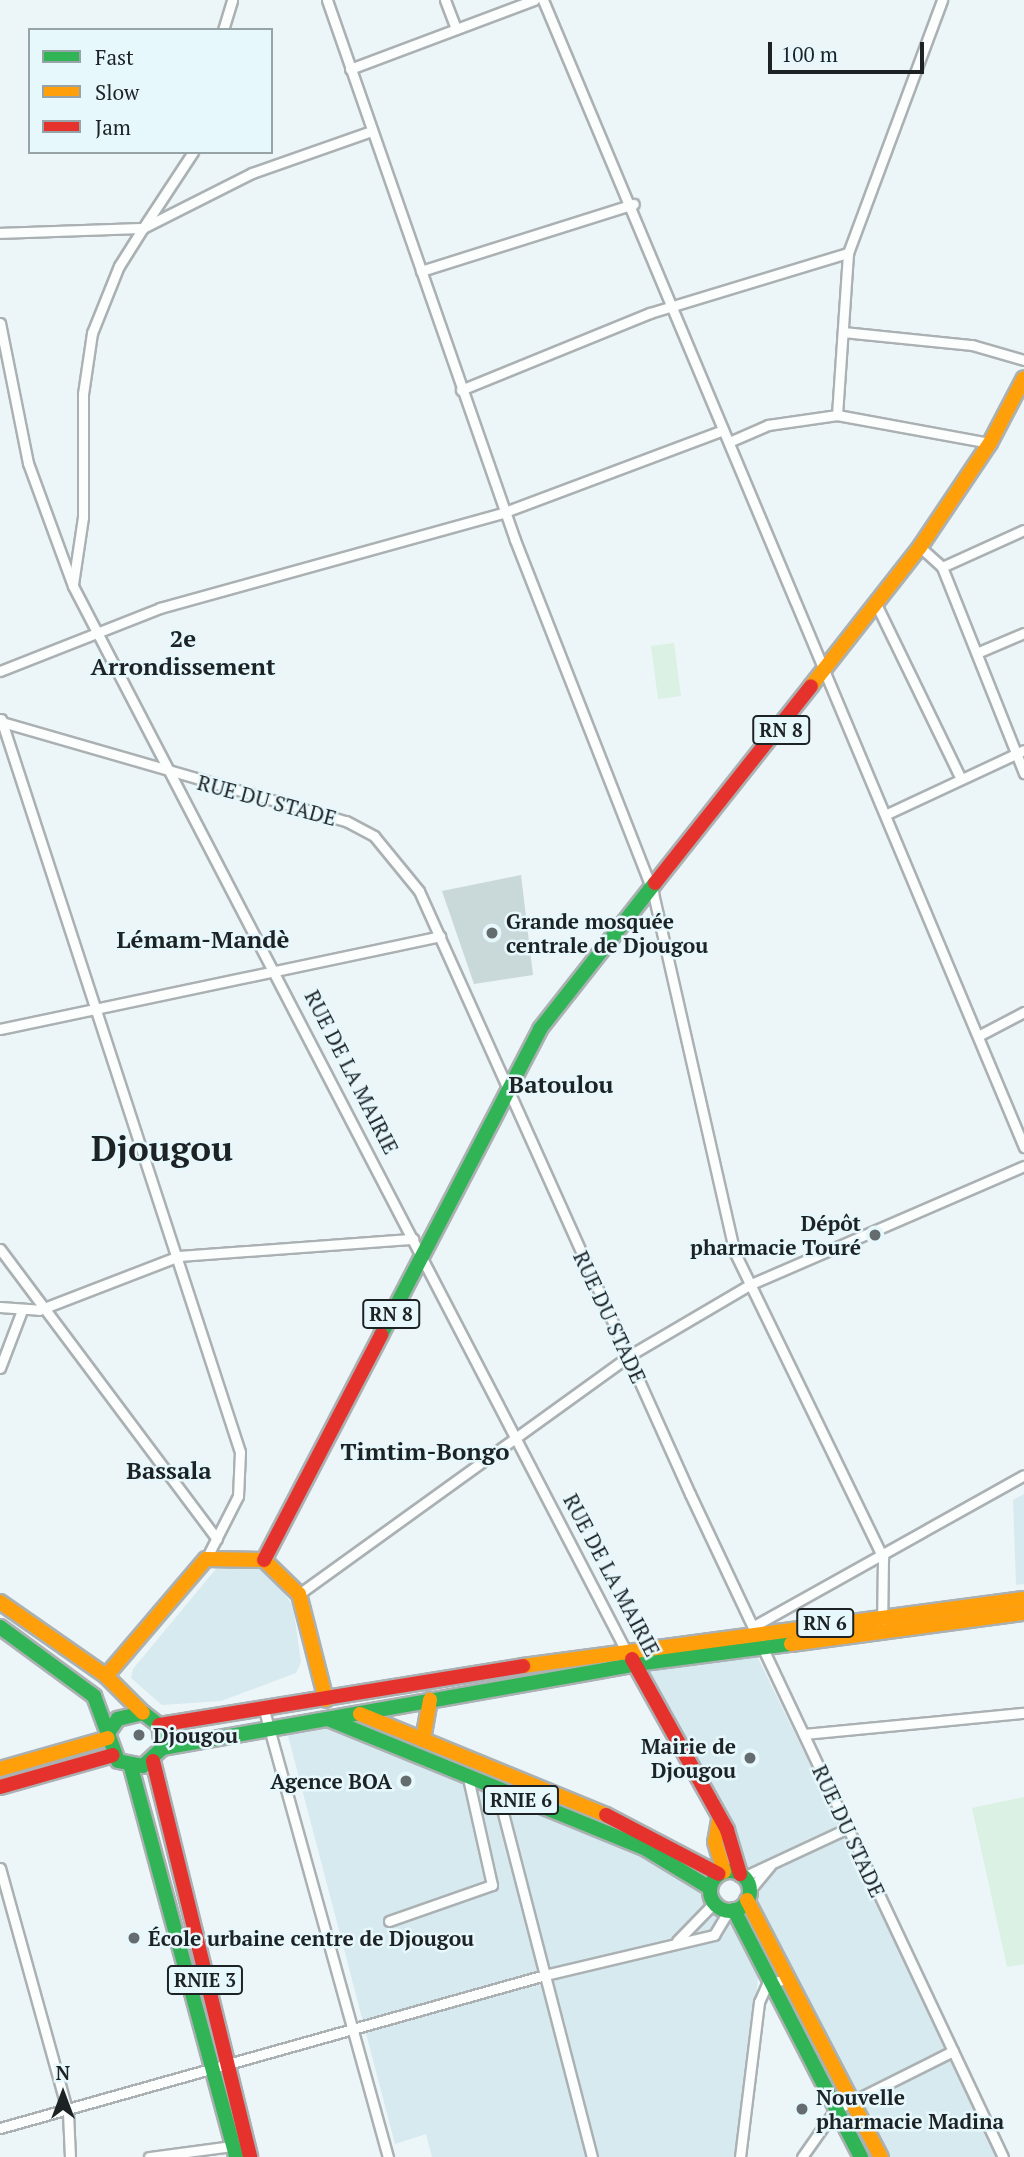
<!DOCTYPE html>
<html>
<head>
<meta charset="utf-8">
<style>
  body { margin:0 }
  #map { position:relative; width:1024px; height:2157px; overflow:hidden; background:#ecf5f8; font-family:"PT Serif",serif }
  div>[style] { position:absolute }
  .built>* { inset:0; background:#d7eaef }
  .green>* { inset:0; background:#daf1e3 }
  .building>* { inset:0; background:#c9d8d8 }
  .roads { filter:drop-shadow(2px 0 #abb1b3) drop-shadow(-2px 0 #abb1b3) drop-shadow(0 2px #abb1b3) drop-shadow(0 -2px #abb1b3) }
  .street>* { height:9px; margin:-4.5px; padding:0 4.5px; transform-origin:4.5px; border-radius:4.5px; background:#fcfefe }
  .fast>* { height:14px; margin:-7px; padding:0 7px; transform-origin:7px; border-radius:7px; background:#30b455 }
  .fast>.ring { margin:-7px; padding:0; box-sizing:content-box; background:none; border:14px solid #30b455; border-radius:50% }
  .slow>* { height:14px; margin:-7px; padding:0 7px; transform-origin:7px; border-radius:7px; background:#ff9f0a }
  .jam>* { height:14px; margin:-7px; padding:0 7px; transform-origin:7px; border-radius:7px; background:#e5322d }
  .dots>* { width:19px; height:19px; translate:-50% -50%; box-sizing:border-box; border:4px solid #e7f8fd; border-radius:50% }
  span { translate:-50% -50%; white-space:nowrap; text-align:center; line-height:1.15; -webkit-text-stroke:5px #e7f8fd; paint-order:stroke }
  .shield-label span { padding:2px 5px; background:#e7f8fd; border:2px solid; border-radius:5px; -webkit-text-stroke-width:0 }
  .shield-label { font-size:19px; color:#1d2325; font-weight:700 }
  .street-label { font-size:21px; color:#1d2325 }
  .poi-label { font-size:21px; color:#1d2325; font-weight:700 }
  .left { translate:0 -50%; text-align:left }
  .right { translate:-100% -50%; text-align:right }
  .quarter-label { font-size:24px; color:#1d2325; font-weight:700 }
  .town-label { font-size:35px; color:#1d2325; font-weight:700 }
  .legend { position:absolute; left:28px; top:28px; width:245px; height:126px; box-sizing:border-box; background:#e7f8fd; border:2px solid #96a3a7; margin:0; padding:9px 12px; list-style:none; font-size:21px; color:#1d2325 }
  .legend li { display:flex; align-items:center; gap:14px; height:35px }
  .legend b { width:35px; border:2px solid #96a3a7 }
  .north { position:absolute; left:28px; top:2059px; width:70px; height:70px; -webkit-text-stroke:5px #e7f8fd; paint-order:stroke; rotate:0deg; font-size:19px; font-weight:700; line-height:28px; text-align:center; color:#1d2325 }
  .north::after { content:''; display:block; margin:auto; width:24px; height:32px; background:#1d2325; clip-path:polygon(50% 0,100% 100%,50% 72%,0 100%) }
  .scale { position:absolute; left:768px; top:42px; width:156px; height:32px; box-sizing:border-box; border:4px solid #1d2325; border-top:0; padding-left:9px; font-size:21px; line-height:24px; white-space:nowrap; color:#1d2325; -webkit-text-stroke:5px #e7f8fd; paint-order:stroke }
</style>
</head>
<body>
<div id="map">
  <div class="built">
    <div style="clip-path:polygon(1024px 1494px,1024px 1584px,1016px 1585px,1013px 1500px)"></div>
    <div style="clip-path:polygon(220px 1564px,257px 1566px,279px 1585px,293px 1606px,301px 1662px,296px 1673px,221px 1701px,162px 1705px,131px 1678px,133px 1669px)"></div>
    <div style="clip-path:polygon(755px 1652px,944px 2040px,996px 2157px,886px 2157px,844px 2089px,650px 1672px)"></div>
    <div style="clip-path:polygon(322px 1722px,652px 1853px,722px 1897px,759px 1971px,736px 2157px,432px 2157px,426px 2134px,395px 2144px,286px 1728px)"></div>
  </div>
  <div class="green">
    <div style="clip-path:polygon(674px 643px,681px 696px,658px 699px,651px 646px)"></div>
    <div style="clip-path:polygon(1024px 1797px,1024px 1964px,1007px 1967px,972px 1808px)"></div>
  </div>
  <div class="building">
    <div style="clip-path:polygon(521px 875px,533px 975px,474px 984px,442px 891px)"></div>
  </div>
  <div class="roads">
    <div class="street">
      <div style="left:327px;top:0;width:572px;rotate:70.8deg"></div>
      <div style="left:515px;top:540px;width:379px;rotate:68.6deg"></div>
      <div style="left:653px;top:893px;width:369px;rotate:77.2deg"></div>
      <div style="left:735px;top:1253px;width:339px;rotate:64.1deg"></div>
      <div style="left:883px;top:1558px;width:70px;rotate:90.8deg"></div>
      <div style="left:445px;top:0;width:31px;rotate:69deg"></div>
      <div style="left:543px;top:0;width:1244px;rotate:67.25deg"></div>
      <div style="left:223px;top:30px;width:31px;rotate:-73deg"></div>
      <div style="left:350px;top:69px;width:197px;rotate:-20.6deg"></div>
      <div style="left:0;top:233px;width:143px;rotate:-2deg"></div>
      <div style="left:143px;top:228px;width:91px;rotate:-56.7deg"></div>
      <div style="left:421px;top:271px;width:223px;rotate:-17.5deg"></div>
      <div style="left:0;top:323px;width:143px;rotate:78.7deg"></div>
      <div style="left:28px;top:463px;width:131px;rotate:69.9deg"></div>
      <div style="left:73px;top:586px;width:1198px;rotate:62.56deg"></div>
      <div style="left:843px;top:332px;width:130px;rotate:5.8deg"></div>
      <div style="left:972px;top:345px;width:54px;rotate:16.1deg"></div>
      <div style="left:461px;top:390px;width:204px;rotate:-22.2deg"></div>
      <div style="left:650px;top:313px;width:207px;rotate:-16.9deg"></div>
      <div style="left:837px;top:415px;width:162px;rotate:-86.1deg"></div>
      <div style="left:848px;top:253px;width:270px;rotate:-69.6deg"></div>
      <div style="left:729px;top:442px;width:43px;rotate:-23.6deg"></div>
      <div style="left:768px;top:425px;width:70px;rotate:-8.2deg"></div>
      <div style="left:837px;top:415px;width:156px;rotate:10.4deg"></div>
      <div style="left:920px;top:547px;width:30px;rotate:42deg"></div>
      <div style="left:942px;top:567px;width:222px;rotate:68.3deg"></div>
      <div style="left:942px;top:567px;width:90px;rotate:-24.3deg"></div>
      <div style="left:73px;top:584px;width:68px;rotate:-81.5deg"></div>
      <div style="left:83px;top:517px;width:123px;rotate:-90deg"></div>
      <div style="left:83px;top:394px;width:62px;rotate:-81.6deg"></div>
      <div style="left:92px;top:333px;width:72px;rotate:-68.1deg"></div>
      <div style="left:119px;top:266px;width:45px;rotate:-57.7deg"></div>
      <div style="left:143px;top:228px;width:122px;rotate:-26.8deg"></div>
      <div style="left:252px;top:173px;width:126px;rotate:-19.4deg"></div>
      <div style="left:877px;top:606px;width:192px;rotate:64.1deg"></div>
      <div style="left:979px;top:652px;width:49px;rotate:-22.9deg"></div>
      <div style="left:0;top:671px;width:172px;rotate:-21.5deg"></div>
      <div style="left:160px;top:608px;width:358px;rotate:-15.5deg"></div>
      <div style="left:505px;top:512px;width:233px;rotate:-20.6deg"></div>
      <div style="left:1px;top:719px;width:771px;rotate:71.94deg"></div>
      <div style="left:240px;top:1452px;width:44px;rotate:92.6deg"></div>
      <div style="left:238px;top:1496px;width:71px;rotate:116.9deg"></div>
      <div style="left:2px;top:722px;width:358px;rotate:16.1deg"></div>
      <div style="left:346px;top:821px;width:32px;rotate:28deg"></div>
      <div style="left:374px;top:836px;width:71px;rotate:50.7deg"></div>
      <div style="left:419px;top:891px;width:661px;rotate:65.8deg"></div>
      <div style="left:690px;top:1494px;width:733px;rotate:64.73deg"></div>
      <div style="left:887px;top:814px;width:151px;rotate:-25deg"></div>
      <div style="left:0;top:1029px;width:450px;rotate:-11.9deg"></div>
      <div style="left:980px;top:1035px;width:50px;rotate:-27.6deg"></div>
      <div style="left:0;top:1249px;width:362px;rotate:53.2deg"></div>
      <div style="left:0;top:1307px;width:39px;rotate:4deg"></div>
      <div style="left:39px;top:1310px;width:150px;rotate:-21.1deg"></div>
      <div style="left:179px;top:1256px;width:235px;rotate:-4.2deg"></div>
      <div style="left:0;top:1368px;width:62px;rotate:-69.2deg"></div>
      <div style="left:299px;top:1594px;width:408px;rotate:-35.8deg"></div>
      <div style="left:630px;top:1355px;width:140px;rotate:-30.4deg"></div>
      <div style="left:751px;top:1284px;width:297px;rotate:-23.4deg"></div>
      <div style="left:754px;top:1626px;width:309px;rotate:-29.2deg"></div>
      <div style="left:264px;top:1710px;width:464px;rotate:74.5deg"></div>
      <div style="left:804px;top:1734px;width:221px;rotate:-5.5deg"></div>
      <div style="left:496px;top:1786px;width:383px;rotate:75.5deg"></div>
      <div style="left:0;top:1868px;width:254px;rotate:74.5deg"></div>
      <div style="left:68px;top:2113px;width:44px;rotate:87.4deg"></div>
      <div style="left:743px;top:1877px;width:116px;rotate:-25deg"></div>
      <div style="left:749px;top:1891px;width:33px;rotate:-50deg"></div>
      <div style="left:389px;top:1921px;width:109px;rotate:-19.3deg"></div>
      <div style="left:492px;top:1885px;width:110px;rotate:-102.6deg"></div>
      <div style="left:677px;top:1941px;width:53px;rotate:-45.8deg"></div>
      <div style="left:0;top:2128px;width:566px;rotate:-15.68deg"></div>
      <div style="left:545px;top:1975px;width:174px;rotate:-13.3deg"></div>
      <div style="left:714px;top:1935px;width:29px;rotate:-59deg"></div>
      <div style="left:149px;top:2157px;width:85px;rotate:-7.5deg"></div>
      <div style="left:740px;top:2157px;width:156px;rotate:-83deg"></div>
      <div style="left:759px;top:2002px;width:20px;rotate:-66deg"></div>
      <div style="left:767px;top:1984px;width:20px;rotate:-15deg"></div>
      <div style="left:802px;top:2157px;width:57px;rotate:-54.9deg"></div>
      <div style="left:835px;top:2110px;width:132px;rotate:-26.6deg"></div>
    </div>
    <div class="fast">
      <div style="left:381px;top:1335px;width:345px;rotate:-62.5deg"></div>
      <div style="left:540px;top:1029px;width:186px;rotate:-51.8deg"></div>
      <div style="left:0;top:1627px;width:117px;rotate:36.3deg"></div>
      <div style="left:94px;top:1696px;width:69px;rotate:69.7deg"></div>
      <div style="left:118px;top:1761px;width:25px;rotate:11deg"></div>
      <div style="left:143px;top:1766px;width:26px;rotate:-43deg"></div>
      <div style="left:162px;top:1748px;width:23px;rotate:-97deg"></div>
      <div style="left:159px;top:1725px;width:20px;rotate:-143deg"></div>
      <div style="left:143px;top:1713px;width:26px;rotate:167deg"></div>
      <div style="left:118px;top:1719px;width:14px;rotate:126deg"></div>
      <div style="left:328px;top:1719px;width:344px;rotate:22.2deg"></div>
      <div style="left:646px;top:1849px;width:75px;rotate:31.4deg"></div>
      <div style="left:162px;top:1748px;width:481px;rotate:-10deg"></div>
      <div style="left:636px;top:1664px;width:156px;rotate:-7.4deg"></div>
      <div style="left:131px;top:1767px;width:404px;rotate:74.9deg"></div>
      <div class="ring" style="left:710px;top:1871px;width:26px;height:26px"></div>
      <div style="left:734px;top:1910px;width:278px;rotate:62.8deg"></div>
    </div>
    <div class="slow">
      <div style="left:811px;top:686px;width:177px;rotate:-51.9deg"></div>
      <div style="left:920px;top:547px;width:125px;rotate:-56.1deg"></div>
      <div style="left:990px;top:443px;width:73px;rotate:-62.4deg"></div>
      <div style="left:0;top:1602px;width:129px;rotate:34.9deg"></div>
      <div style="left:106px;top:1676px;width:52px;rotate:45deg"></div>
      <div style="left:791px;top:1644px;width:235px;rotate:-7.6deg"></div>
      <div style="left:523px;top:1666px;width:505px;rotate:-7.62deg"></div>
      <div style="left:106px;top:1676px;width:154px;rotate:-49.5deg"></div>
      <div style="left:206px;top:1559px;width:58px;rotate:1deg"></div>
      <div style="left:264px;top:1560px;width:49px;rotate:44.2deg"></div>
      <div style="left:299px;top:1594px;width:109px;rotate:75.7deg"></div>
      <div style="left:360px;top:1714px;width:266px;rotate:22.3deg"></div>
      <div style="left:423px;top:1740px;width:41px;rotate:-80.1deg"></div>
      <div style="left:0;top:1769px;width:112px;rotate:-16deg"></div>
      <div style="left:719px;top:1820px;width:22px;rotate:100deg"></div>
      <div style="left:715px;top:1842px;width:31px;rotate:73deg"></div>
      <div style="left:747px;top:1900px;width:290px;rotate:62.5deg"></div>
    </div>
    <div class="jam">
      <div style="left:655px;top:883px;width:251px;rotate:-51.6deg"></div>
      <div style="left:264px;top:1560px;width:254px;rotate:-62.5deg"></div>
      <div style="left:632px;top:1659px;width:196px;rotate:60.9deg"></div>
      <div style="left:727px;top:1830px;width:46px;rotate:73.5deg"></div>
      <div style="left:159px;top:1725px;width:369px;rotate:-9.2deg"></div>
      <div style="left:153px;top:1761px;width:408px;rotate:76.2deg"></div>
      <div style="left:0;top:1787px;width:117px;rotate:-15.8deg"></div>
      <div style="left:606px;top:1815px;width:127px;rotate:27.6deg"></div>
    </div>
  </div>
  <div class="dots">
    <div style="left:492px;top:933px;background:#656c6f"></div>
    <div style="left:875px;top:1235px;background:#656c6f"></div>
    <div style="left:139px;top:1735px;background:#656c6f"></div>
    <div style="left:750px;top:1758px;background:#656c6f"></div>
    <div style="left:406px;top:1781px;background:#656c6f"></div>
    <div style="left:134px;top:1938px;background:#656c6f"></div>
    <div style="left:802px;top:2109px;background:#656c6f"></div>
  </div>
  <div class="shield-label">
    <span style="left:781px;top:730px">RN 8</span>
    <span style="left:391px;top:1314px">RN 8</span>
    <span style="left:825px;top:1623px">RN 6</span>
    <span style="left:521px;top:1800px">RNIE 6</span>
    <span style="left:205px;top:1980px">RNIE 3</span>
  </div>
  <div class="street-label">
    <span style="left:267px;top:800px;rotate:15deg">RUE DU STADE</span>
    <span style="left:352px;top:1072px;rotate:63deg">RUE DE LA MAIRIE</span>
    <span style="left:610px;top:1317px;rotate:65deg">RUE DU STADE</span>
    <span style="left:612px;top:1575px;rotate:62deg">RUE DE LA MAIRIE</span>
    <span style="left:849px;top:1831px;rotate:65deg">RUE DU STADE</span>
  </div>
  <div class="poi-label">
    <span class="left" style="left:506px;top:933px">Grande mosquée<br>centrale de Djougou</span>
    <span class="right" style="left:861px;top:1235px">Dépôt<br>pharmacie Touré</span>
    <span class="left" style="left:153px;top:1735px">Djougou</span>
    <span class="right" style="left:736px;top:1758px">Mairie de<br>Djougou</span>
    <span class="right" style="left:392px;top:1781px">Agence BOA</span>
    <span class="left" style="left:148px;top:1938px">École urbaine centre de Djougou</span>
    <span class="left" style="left:816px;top:2109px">Nouvelle<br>pharmacie Madina</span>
  </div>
  <div class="quarter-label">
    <span style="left:183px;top:653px">2e<br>Arrondissement</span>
    <span style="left:203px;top:940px">Lémam-Mandè</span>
    <span style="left:561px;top:1085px">Batoulou</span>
    <span style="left:425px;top:1452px">Timtim-Bongo</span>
    <span style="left:169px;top:1471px">Bassala</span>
  </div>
  <div class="town-label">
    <span style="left:162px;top:1148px">Djougou</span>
  </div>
  <ul class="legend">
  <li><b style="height:9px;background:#30b455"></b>Fast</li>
  <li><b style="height:9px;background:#ff9f0a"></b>Slow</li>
  <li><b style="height:9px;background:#e5322d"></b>Jam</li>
  </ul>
  <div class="north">N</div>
  <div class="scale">100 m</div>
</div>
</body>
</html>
